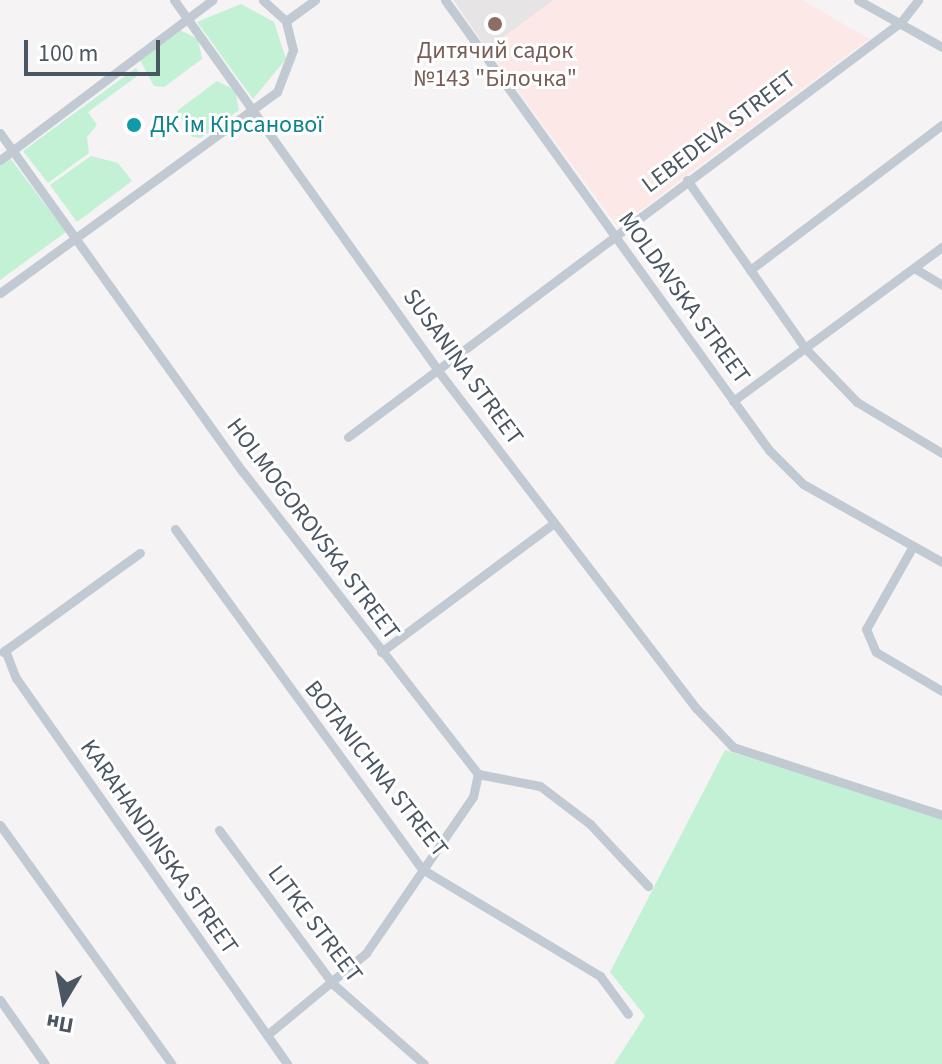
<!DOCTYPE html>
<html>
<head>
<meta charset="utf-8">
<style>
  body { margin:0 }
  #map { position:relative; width:942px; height:1064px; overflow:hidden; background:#f5f3f3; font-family:"Source Sans 3",sans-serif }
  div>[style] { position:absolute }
  .education>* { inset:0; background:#e6e4e5 }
  .medical>* { inset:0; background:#fce8e6 }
  .green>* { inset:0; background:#c3f1d5 }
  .minor>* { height:9px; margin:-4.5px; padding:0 4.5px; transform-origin:4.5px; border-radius:4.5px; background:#c1cad2 }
  .dots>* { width:22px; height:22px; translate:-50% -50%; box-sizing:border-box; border:4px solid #fff; border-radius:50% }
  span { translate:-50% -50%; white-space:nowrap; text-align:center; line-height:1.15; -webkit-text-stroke:6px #fff; paint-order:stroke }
  .education-label { font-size:24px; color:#785e54 }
  .culture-label { font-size:24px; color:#0d838f }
  .left { translate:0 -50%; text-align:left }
  .street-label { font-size:24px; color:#4a5661 }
  .north { position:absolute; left:24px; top:960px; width:80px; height:80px; -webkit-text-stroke:6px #fff; paint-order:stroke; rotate:190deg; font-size:22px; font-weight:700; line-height:32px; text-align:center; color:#4a5661 }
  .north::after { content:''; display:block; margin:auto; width:28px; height:36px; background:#4a5661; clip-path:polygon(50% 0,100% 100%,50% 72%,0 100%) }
  .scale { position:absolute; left:24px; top:40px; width:136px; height:36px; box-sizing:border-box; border:4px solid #4a5661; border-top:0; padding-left:10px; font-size:24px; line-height:28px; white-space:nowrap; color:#4a5661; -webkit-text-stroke:6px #fff; paint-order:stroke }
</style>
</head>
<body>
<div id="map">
  <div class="education">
    <div style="clip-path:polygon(453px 0,554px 0,487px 49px)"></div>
  </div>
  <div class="medical">
    <div style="clip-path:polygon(554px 0,802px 0,869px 39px,618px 227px,487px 49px)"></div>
  </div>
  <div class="green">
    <div style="clip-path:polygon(241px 4px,274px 22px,286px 59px,253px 99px,197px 22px)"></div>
    <div style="clip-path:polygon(180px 30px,198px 39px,202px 59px,164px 87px,154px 86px,140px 60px)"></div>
    <div style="clip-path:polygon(136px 68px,140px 74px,88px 112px,97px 125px,87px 137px,89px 153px,48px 183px,23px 151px)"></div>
    <div style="clip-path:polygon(217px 81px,235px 90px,239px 110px,201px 138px,192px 137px,177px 111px)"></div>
    <div style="clip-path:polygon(91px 156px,118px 163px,132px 181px,77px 222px,50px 185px)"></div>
    <div style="clip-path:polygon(10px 158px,66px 232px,0 280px,0 165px)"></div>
    <div style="clip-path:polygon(725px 750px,942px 818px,942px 1064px,614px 1064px,645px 1016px,610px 972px)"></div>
  </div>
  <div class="minor">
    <div style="left:174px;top:0;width:457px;rotate:54.5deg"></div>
    <div style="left:439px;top:372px;width:423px;rotate:52.6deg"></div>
    <div style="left:696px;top:708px;width:54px;rotate:46.5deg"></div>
    <div style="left:733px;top:747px;width:220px;rotate:18deg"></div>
    <div style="left:445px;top:0;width:555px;rotate:54.25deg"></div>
    <div style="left:769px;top:450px;width:48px;rotate:45deg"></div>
    <div style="left:803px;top:484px;width:159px;rotate:29.3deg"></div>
    <div style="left:858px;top:0;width:96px;rotate:29.2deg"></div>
    <div style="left:286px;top:21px;width:36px;rotate:-36deg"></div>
    <div style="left:0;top:133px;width:417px;rotate:54.4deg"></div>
    <div style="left:243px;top:472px;width:383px;rotate:52.1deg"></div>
    <div style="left:478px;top:774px;width:63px;rotate:11deg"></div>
    <div style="left:540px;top:786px;width:63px;rotate:37.2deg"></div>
    <div style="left:590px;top:824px;width:85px;rotate:46.9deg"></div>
    <div style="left:0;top:160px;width:266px;rotate:-37deg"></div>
    <div style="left:687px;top:180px;width:205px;rotate:54.9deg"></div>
    <div style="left:805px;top:348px;width:75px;rotate:46.1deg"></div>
    <div style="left:857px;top:402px;width:99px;rotate:31deg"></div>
    <div style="left:914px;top:268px;width:33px;rotate:31deg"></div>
    <div style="left:750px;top:270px;width:241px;rotate:-37.1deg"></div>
    <div style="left:0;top:293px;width:342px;rotate:-36deg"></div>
    <div style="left:277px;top:92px;width:45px;rotate:-69.1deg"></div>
    <div style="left:293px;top:50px;width:30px;rotate:-104deg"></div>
    <div style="left:286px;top:21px;width:31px;rotate:-138deg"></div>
    <div style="left:733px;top:401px;width:260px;rotate:-36.4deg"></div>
    <div style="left:348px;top:437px;width:691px;rotate:-36.89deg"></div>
    <div style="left:901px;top:22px;width:28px;rotate:-52deg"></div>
    <div style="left:175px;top:529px;width:420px;rotate:54deg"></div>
    <div style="left:422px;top:869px;width:208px;rotate:31deg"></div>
    <div style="left:600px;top:976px;width:47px;rotate:53.6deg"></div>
    <div style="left:913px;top:546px;width:95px;rotate:119.5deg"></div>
    <div style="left:866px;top:629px;width:25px;rotate:67deg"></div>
    <div style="left:876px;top:652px;width:77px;rotate:30.6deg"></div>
    <div style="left:5px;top:650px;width:30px;rotate:69deg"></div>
    <div style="left:16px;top:678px;width:472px;rotate:54.9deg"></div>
    <div style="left:3px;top:652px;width:169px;rotate:-35.9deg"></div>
    <div style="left:381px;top:652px;width:216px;rotate:-36.7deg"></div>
    <div style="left:0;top:825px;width:294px;rotate:54.3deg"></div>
    <div style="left:219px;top:830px;width:192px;rotate:53.5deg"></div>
    <div style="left:333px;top:984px;width:121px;rotate:41.3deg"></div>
    <div style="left:0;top:1000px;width:78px;rotate:54.9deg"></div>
    <div style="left:267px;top:1035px;width:129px;rotate:-39.6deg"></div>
    <div style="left:366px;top:953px;width:189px;rotate:-55.6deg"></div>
    <div style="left:473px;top:797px;width:24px;rotate:-78deg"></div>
  </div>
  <div class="dots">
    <div style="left:495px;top:24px;background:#8d6e63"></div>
    <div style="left:134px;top:125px;background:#0f9aa8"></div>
  </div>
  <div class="education-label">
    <span style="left:495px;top:65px">Дитячий садок<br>№143 "Білочка"</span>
  </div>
  <div class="culture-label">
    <span class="left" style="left:150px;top:125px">ДК ім Кірсанової</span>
  </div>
  <div class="street-label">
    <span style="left:719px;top:132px;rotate:-37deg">LEBEDEVA STREET</span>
    <span style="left:684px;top:298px;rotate:54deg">MOLDAVSKA STREET</span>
    <span style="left:463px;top:367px;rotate:54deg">SUSANINA STREET</span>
    <span style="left:313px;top:529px;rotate:53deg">HOLMOGOROVSKA STREET</span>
    <span style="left:376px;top:769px;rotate:52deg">BOTANICHNA STREET</span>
    <span style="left:159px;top:847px;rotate:55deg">KARAHANDINSKA STREET</span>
    <span style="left:315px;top:924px;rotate:53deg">LITKE STREET</span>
  </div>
  <div class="north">Пн</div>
  <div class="scale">100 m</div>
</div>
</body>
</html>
